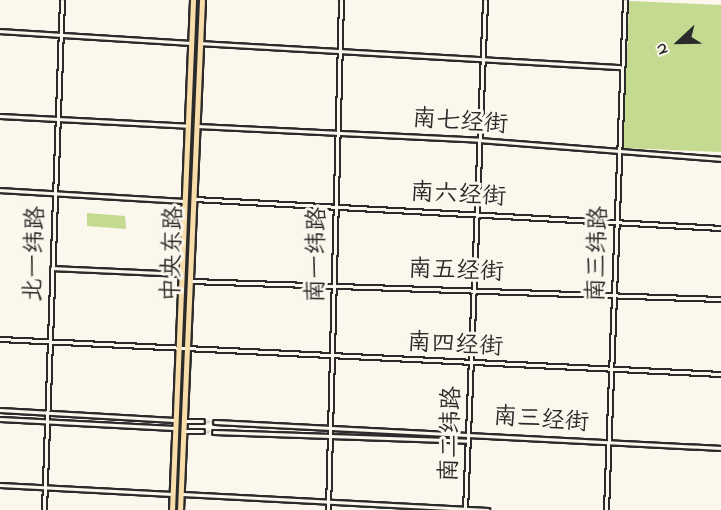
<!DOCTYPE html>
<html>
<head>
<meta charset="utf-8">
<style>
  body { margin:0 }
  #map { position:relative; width:721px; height:510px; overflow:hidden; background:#fbf7ec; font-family:"Indie Flower","LXGW WenKai TC",sans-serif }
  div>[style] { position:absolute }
  .green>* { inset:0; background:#c3da90 }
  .street-tunnel>* { height:3px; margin-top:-1.5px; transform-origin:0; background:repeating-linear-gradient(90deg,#d1cec5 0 3px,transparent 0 4.5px) }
  .roads { filter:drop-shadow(2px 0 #2b2b2b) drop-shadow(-2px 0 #2b2b2b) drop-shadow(0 2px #2b2b2b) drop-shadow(0 -2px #2b2b2b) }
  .street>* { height:3px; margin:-1.5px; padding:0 1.5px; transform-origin:1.5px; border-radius:1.5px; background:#fbf7ec }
  .primary>* { height:5px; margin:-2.5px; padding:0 2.5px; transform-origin:2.5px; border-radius:2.5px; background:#f9deab }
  span { translate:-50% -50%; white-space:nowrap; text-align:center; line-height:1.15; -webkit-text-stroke:6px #fbf7ec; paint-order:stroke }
  .street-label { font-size:24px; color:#2b2b2b }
  .north { position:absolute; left:649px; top:12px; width:60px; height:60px; -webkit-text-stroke:4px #fbf7ec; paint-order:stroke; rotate:248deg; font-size:16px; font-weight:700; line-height:24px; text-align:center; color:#2b2b2b }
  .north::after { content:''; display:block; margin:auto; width:21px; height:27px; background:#2b2b2b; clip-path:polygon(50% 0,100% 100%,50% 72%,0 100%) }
</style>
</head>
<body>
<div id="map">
  <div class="green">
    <div style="clip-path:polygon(629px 1px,721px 5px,721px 152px,623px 148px)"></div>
    <div style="clip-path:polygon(87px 213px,125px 216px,126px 229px,87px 226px)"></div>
  </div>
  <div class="street-tunnel">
    <div style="left:202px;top:421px;width:13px;rotate:4deg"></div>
    <div style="left:202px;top:431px;width:12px;rotate:5deg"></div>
  </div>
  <div class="roads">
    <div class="street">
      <div style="left:0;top:31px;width:190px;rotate:3.6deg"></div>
      <div style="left:200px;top:43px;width:421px;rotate:3.3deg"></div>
      <div style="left:0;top:116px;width:188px;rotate:3deg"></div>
      <div style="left:197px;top:126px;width:283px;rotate:2.8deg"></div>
      <div style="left:480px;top:140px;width:242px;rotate:4.5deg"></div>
      <div style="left:0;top:190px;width:183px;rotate:3.4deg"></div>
      <div style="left:194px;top:199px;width:528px;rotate:3.15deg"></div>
      <div style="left:52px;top:268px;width:130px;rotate:2.6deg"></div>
      <div style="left:191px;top:281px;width:530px;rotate:1.95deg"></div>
      <div style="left:0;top:339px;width:722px;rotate:2.78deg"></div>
      <div style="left:0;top:410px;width:174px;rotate:3.3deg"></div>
      <div style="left:0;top:419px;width:174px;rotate:3deg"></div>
      <div style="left:186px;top:421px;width:16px"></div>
      <div style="left:215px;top:422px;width:507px;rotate:2.94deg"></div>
      <div style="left:185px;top:431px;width:17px"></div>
      <div style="left:214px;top:432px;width:254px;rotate:2deg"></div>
      <div style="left:0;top:485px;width:172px;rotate:3deg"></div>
      <div style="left:182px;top:494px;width:306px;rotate:3deg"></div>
      <div style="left:44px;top:510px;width:510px;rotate:-87.98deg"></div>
      <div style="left:328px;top:510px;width:510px;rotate:-88.54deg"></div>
      <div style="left:465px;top:510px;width:510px;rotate:-87.75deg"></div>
      <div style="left:606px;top:510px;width:510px;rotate:-87.87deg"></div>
    </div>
    <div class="primary">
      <div style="left:172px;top:510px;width:510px;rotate:-87.64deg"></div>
      <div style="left:180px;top:510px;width:510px;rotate:-87.53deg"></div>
    </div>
  </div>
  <div class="street-label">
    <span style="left:460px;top:123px;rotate:4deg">南七经街</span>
    <span style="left:458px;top:196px;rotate:3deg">南六经街</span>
    <span style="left:36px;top:254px;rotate:-88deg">北一纬路</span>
    <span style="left:174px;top:254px;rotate:-88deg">中央东路</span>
    <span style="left:599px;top:254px;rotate:-88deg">南三纬路</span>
    <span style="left:318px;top:255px;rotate:-89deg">南一纬路</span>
    <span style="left:456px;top:272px;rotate:2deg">南五经街</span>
    <span style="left:455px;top:346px;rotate:3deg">南四经街</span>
    <span style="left:541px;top:421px;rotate:4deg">南三经街</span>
    <span style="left:452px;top:434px;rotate:-88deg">南二纬路</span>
  </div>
  <div class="north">N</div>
</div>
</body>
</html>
